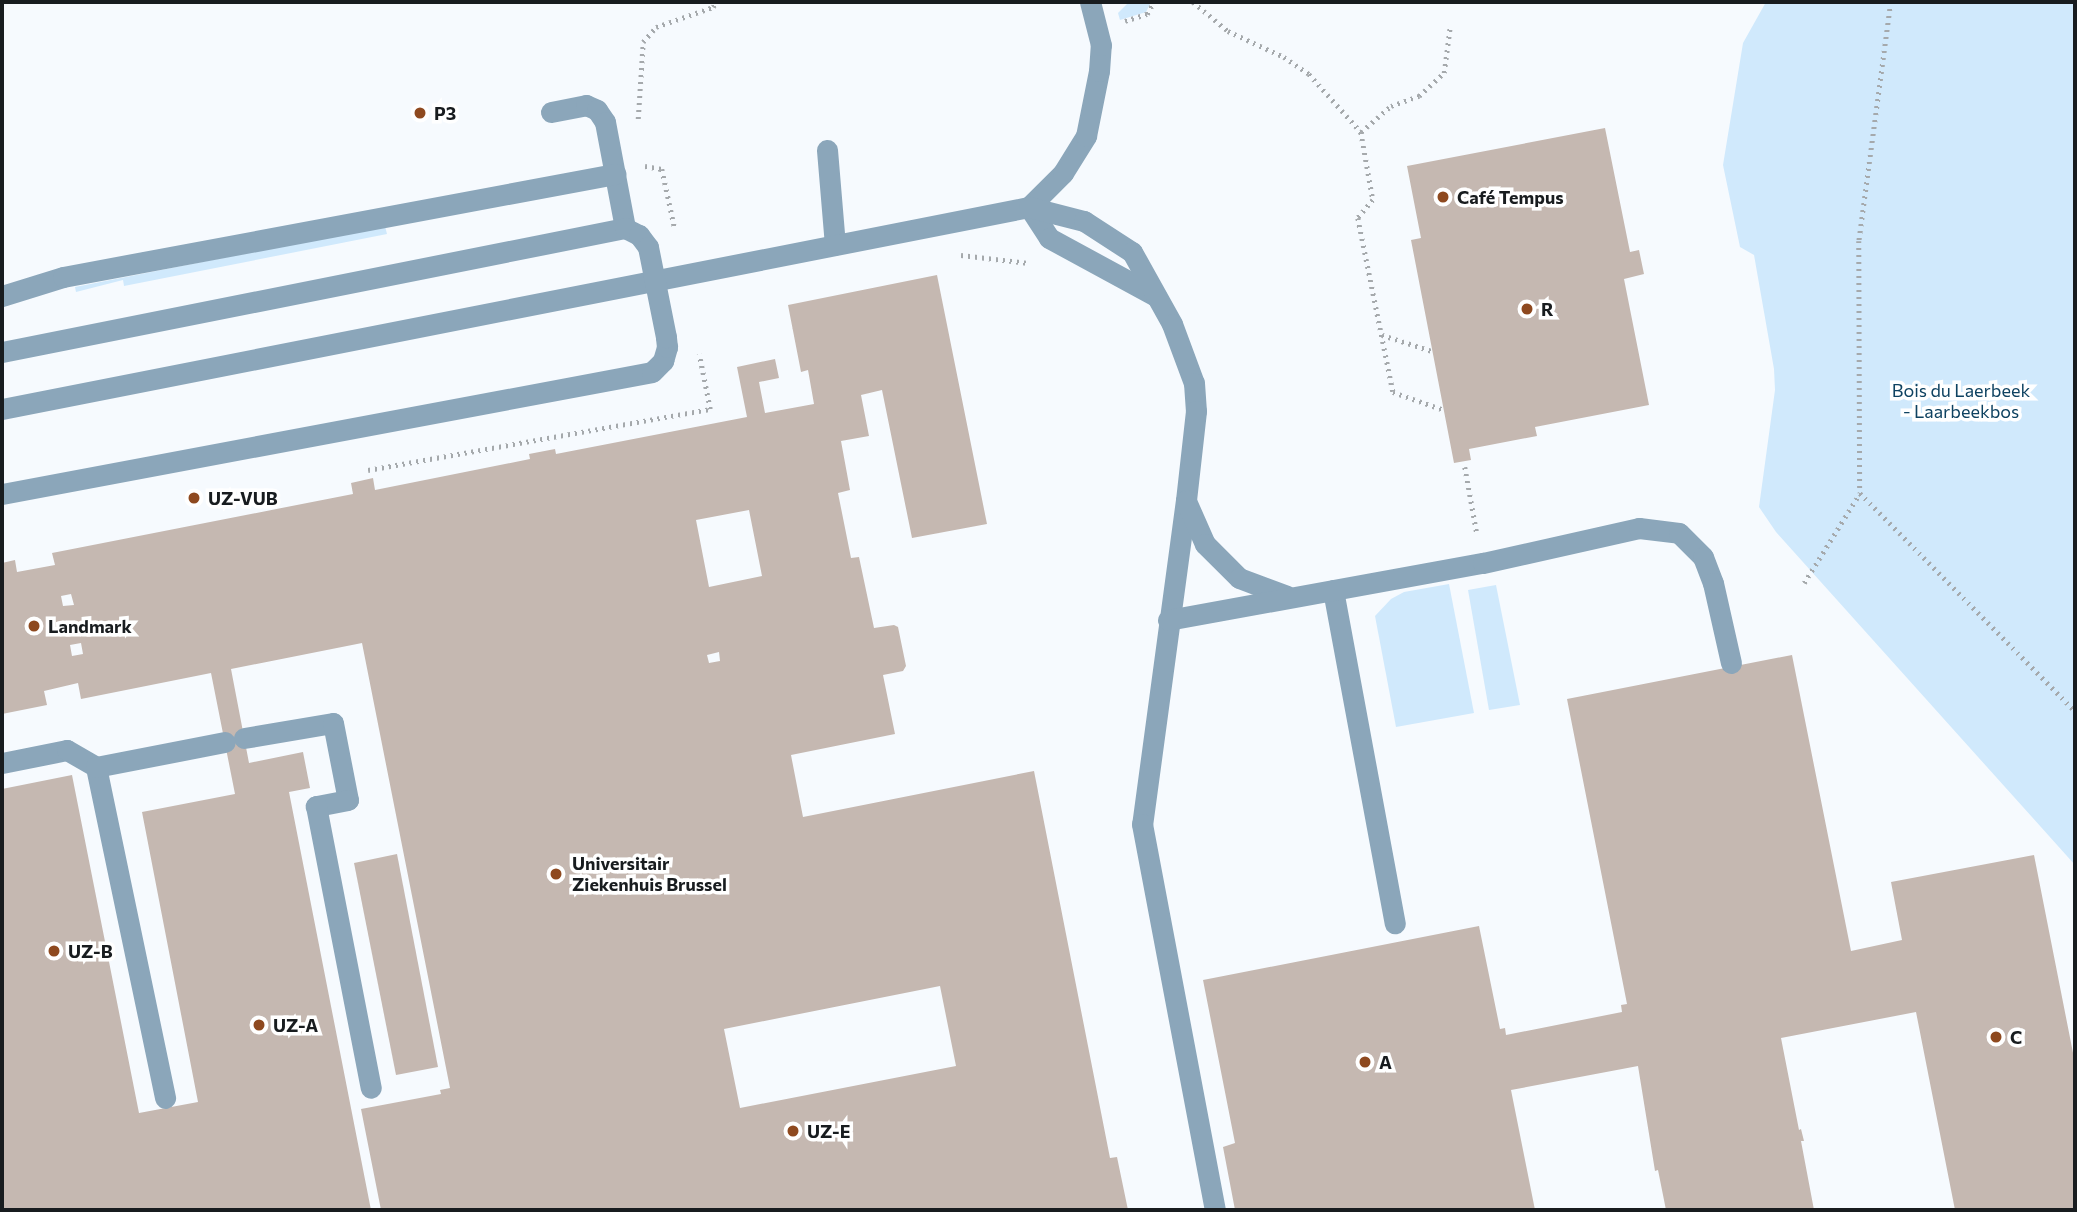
<!DOCTYPE html>
<html>
<head>
<meta charset="utf-8">
<style>
  body { margin:0 }
  #map { position:relative; width:2077px; height:1212px; overflow:hidden; background:#f6fafe; font-family:Commissioner,sans-serif }
  div>[style] { position:absolute }
  .green>* { inset:0; background:#d0e9fc }
  .building>* { inset:0; background:#c5b8b1 }
  .path>* { height:4.5px; margin-top:-2.25px; transform-origin:0; background:repeating-linear-gradient(90deg,#a5a9ac 0 2px,transparent 0 7px) }
  .lane>* { height:21px; margin:-10.5px; padding:0 10.5px; transform-origin:10.5px; border-radius:10.5px; background:#8ba6ba }
  .lane-bridge>* { height:21px; margin:-10.5px; padding:0 10.5px; transform-origin:10.5px; border-radius:10.5px; background:#8ba6ba }
  .dots>* { width:19px; height:19px; translate:-50% -50%; box-sizing:border-box; border:4px solid #fff; border-radius:50% }
  span { translate:-50% -50%; white-space:nowrap; text-align:center; line-height:1.15; -webkit-text-stroke:7px #fff; paint-order:stroke }
  .poi-label { font-size:18px; color:#181c1f; font-weight:700 }
  .left { translate:0 -50%; text-align:left }
  .park-label { font-size:18px; color:#0e4261 }
  .frame { position:absolute; inset:0; border:4px solid #181c1f; pointer-events:none }
</style>
</head>
<body>
<div id="map">
  <div class="green">
    <div style="clip-path:polygon(1129px 2px,1151px 2px,1146px 12px,1120px 20px,1118px 13px)"></div>
    <div style="clip-path:polygon(1766px 2px,2075px 2px,2075px 865px,1776px 532px,1759px 507px,1775px 390px,1774px 369px,1754px 255px,1740px 247px,1723px 165px,1743px 43px)"></div>
    <div style="clip-path:polygon(385px 226px,387px 234px,124px 286px,123px 280px,76px 292px,75px 287px)"></div>
    <div style="clip-path:polygon(1449px 584px,1474px 713px,1396px 727px,1375px 616px,1391px 599px,1404px 592px)"></div>
    <div style="clip-path:polygon(1496px 585px,1520px 705px,1489px 710px,1468px 590px)"></div>
  </div>
  <div class="building">
    <div style="clip-path:polygon(1605px 128px,1630px 252px,1639px 250px,1644px 274px,1624px 279px,1649px 405px,1535px 427px,1537px 436px,1469px 449px,1471px 460px,1454px 463px,1411px 240px,1421px 238px,1407px 166px)"></div>
    <div style="clip-path:polygon(evenodd,937px 275px,987px 524px,912px 538px,882px 390px,861px 395px,869px 436px,841px 441px,850px 490px,838px 493px,851px 558px,859px 557px,874px 628px,894px 625px,898px 627px,906px 666px,903px 671px,883px 675px,895px 734px,791px 755px,803px 817px,1034px 771px,1110px 1158px,1117px 1157px,1128px 1210px,381px 1210px,361px 1109px,441px 1094px,440px 1090px,450px 1088px,362px 643px,231px 669px,249px 763px,303px 752px,310px 788px,289px 792px,371px 1210px,2px 1210px,2px 789px,72px 775px,139px 1113px,198px 1102px,142px 812px,235px 794px,211px 673px,81px 699px,78px 683px,44px 691px,47px 705px,2px 714px,2px 563px,15px 560px,17px 572px,55px 565px,52px 553px,353px 494px,351px 483px,373px 478px,375px 490px,530px 459px,529px 454px,555px 449px,556px 454px,747px 417px,737px 367px,775px 359px,779px 378px,759px 382px,765px 413px,814px 404px,808px 370px,801px 372px,788px 305px,937px 275px,749px 510px,762px 576px,709px 587px,696px 520px,749px 510px,937px 275px,71px 594px,74px 605px,63px 606px,61px 596px,71px 594px,937px 275px,81px 643px,83px 654px,72px 656px,70px 645px,81px 643px,937px 275px,719px 652px,720px 661px,709px 663px,707px 655px,719px 652px,937px 275px,940px 986px,956px 1066px,740px 1108px,724px 1029px,940px 986px)"></div>
    <div style="clip-path:polygon(1792px 655px,1851px 951px,1902px 940px,1891px 882px,2034px 855px,2075px 1063px,2075px 1210px,1955px 1210px,1916px 1012px,1781px 1038px,1799px 1130px,1801px 1129px,1804px 1141px,1801px 1141px,1814px 1210px,1666px 1210px,1658px 1170px,1655px 1171px,1638px 1066px,1511px 1090px,1535px 1210px,1235px 1210px,1223px 1147px,1235px 1143px,1203px 980px,1479px 926px,1500px 1029px,1505px 1028px,1506px 1035px,1622px 1012px,1621px 1005px,1627px 1004px,1567px 699px)"></div>
    <div style="clip-path:polygon(397px 854px,438px 1067px,396px 1075px,354px 863px)"></div>
  </div>
  <div class="path">
    <div style="left:1193px;top:2px;width:45px;rotate:39.6deg"></div>
    <div style="left:1228px;top:31px;width:62px;rotate:24.9deg"></div>
    <div style="left:1284px;top:57px;width:30px;rotate:34deg"></div>
    <div style="left:1309px;top:74px;width:78px;rotate:48.1deg"></div>
    <div style="left:1361px;top:132px;width:40px;rotate:-41deg"></div>
    <div style="left:1391px;top:106px;width:30px;rotate:-20deg"></div>
    <div style="left:1419px;top:96px;width:34px;rotate:-43deg"></div>
    <div style="left:1444px;top:73px;width:46px;rotate:-82.6deg"></div>
    <div style="left:1891px;top:2px;width:241px;rotate:97.6deg"></div>
    <div style="left:1859px;top:241px;width:252px;rotate:89.8deg"></div>
    <div style="left:1860px;top:493px;width:306px;rotate:45.4deg"></div>
    <div style="left:1125px;top:21px;width:23px;rotate:-18deg"></div>
    <div style="left:1147px;top:14px;width:14px;rotate:-60deg"></div>
    <div style="left:638px;top:119px;width:77px;rotate:-86.3deg"></div>
    <div style="left:643px;top:42px;width:20px;rotate:-49deg"></div>
    <div style="left:656px;top:27px;width:60px;rotate:-19.3deg"></div>
    <div style="left:713px;top:7px;width:6px;rotate:-59deg"></div>
    <div style="left:1361px;top:132px;width:69px;rotate:80deg"></div>
    <div style="left:1373px;top:200px;width:23px;rotate:130deg"></div>
    <div style="left:1358px;top:218px;width:177px;rotate:78.6deg"></div>
    <div style="left:1393px;top:392px;width:54px;rotate:19.4deg"></div>
    <div style="left:645px;top:166px;width:17px;rotate:10deg"></div>
    <div style="left:662px;top:169px;width:61px;rotate:77.8deg"></div>
    <div style="left:961px;top:255px;width:68px;rotate:6.7deg"></div>
    <div style="left:1382px;top:335px;width:52px;rotate:17.7deg"></div>
    <div style="left:1465px;top:467px;width:68px;rotate:79.8deg"></div>
    <div style="left:368px;top:470px;width:347px;rotate:-10.1deg"></div>
    <div style="left:710px;top:409px;width:56px;rotate:-101.3deg"></div>
    <div style="left:1804px;top:583px;width:106px;rotate:-58.1deg"></div>
  </div>
  <div class="lane">
    <div style="left:551px;top:112px;width:36px;rotate:-11deg"></div>
    <div style="left:586px;top:105px;width:12px;rotate:24deg"></div>
    <div style="left:597px;top:110px;width:14px;rotate:56deg"></div>
    <div style="left:605px;top:122px;width:108px;rotate:79.3deg"></div>
    <div style="left:827px;top:150px;width:95px;rotate:85.2deg"></div>
    <div style="left:1029px;top:207px;width:48px;rotate:-45deg"></div>
    <div style="left:1063px;top:173px;width:44px;rotate:-58.1deg"></div>
    <div style="left:1086px;top:136px;width:66px;rotate:-78.7deg"></div>
    <div style="left:1099px;top:71px;width:26px;rotate:-86deg"></div>
    <div style="left:1101px;top:45px;width:44px;rotate:-104.3deg"></div>
    <div style="left:1029px;top:207px;width:37px;rotate:57deg"></div>
    <div style="left:1049px;top:238px;width:122px;rotate:28.5deg"></div>
    <div style="left:2px;top:296px;width:64px;rotate:-17.3deg"></div>
    <div style="left:63px;top:277px;width:562px;rotate:-10.57deg"></div>
    <div style="left:2px;top:352px;width:635px;rotate:-11.26deg"></div>
    <div style="left:625px;top:228px;width:16px;rotate:27deg"></div>
    <div style="left:639px;top:235px;width:15px;rotate:53deg"></div>
    <div style="left:2px;top:409px;width:1047px;rotate:-11.13deg"></div>
    <div style="left:1029px;top:207px;width:57px;rotate:14.3deg"></div>
    <div style="left:1084px;top:221px;width:57px;rotate:32.9deg"></div>
    <div style="left:1132px;top:252px;width:82px;rotate:60.9deg"></div>
    <div style="left:1172px;top:324px;width:63px;rotate:69.6deg"></div>
    <div style="left:1194px;top:383px;width:28px;rotate:86deg"></div>
    <div style="left:1196px;top:411px;width:90px;rotate:96.4deg"></div>
    <div style="left:1186px;top:500px;width:327px;rotate:97.7deg"></div>
    <div style="left:1142px;top:824px;width:393px;rotate:79.3deg"></div>
    <div style="left:2px;top:494px;width:661px;rotate:-10.63deg"></div>
    <div style="left:652px;top:372px;width:16px;rotate:-45deg"></div>
    <div style="left:663px;top:361px;width:15px;rotate:-74deg"></div>
    <div style="left:667px;top:347px;width:10px;rotate:-96deg"></div>
    <div style="left:1186px;top:501px;width:47px;rotate:66.2deg"></div>
    <div style="left:1205px;top:544px;width:48px;rotate:45deg"></div>
    <div style="left:1239px;top:578px;width:51px;rotate:20.6deg"></div>
    <div style="left:1333px;top:590px;width:339px;rotate:79.5deg"></div>
    <div style="left:1168px;top:620px;width:320px;rotate:-10.3deg"></div>
    <div style="left:1483px;top:563px;width:160px;rotate:-12.6deg"></div>
    <div style="left:1639px;top:528px;width:40px;rotate:7.1deg"></div>
    <div style="left:1679px;top:533px;width:34px;rotate:45deg"></div>
    <div style="left:1703px;top:557px;width:28px;rotate:69deg"></div>
    <div style="left:1713px;top:583px;width:82px;rotate:77.3deg"></div>
    <div style="left:244px;top:738px;width:90px;rotate:-9.6deg"></div>
    <div style="left:333px;top:723px;width:78px;rotate:79deg"></div>
    <div style="left:348px;top:800px;width:33px;rotate:169deg"></div>
    <div style="left:316px;top:806px;width:287px;rotate:79deg"></div>
    <div style="left:2px;top:763px;width:66px;rotate:-11.3deg"></div>
    <div style="left:67px;top:750px;width:34px;rotate:30deg"></div>
    <div style="left:96px;top:767px;width:338px;rotate:78.2deg"></div>
    <div style="left:96px;top:767px;width:131px;rotate:-11deg"></div>
  </div>
  <div class="lane-bridge">
    <div style="left:648px;top:247px;width:92px;rotate:78.7deg"></div>
  </div>
  <div class="dots">
    <div style="left:420px;top:113px;background:#8e491f"></div>
    <div style="left:1443px;top:197px;background:#8e491f"></div>
    <div style="left:1527px;top:309px;background:#8e491f"></div>
    <div style="left:194px;top:498px;background:#8e491f"></div>
    <div style="left:34px;top:626px;background:#8e491f"></div>
    <div style="left:556px;top:874px;background:#8e491f"></div>
    <div style="left:54px;top:951px;background:#8e491f"></div>
    <div style="left:259px;top:1025px;background:#8e491f"></div>
    <div style="left:1996px;top:1037px;background:#8e491f"></div>
    <div style="left:1365px;top:1062px;background:#8e491f"></div>
    <div style="left:793px;top:1131px;background:#8e491f"></div>
  </div>
  <div class="poi-label">
    <span class="left" style="left:434px;top:113px">P3</span>
    <span class="left" style="left:1457px;top:197px">Café Tempus</span>
    <span class="left" style="left:1541px;top:309px">R</span>
    <span class="left" style="left:208px;top:498px">UZ-VUB</span>
    <span class="left" style="left:48px;top:626px">Landmark</span>
    <span class="left" style="left:572px;top:874px">Universitair<br>Ziekenhuis Brussel</span>
    <span class="left" style="left:68px;top:951px">UZ-B</span>
    <span class="left" style="left:273px;top:1025px">UZ-A</span>
    <span class="left" style="left:2010px;top:1037px">C</span>
    <span class="left" style="left:1379px;top:1062px">A</span>
    <span class="left" style="left:807px;top:1131px">UZ-E</span>
  </div>
  <div class="park-label">
    <span style="left:1961px;top:401px">Bois du Laerbeek<br>- Laarbeekbos</span>
  </div>
  <div class="frame"></div>
</div>
</body>
</html>
